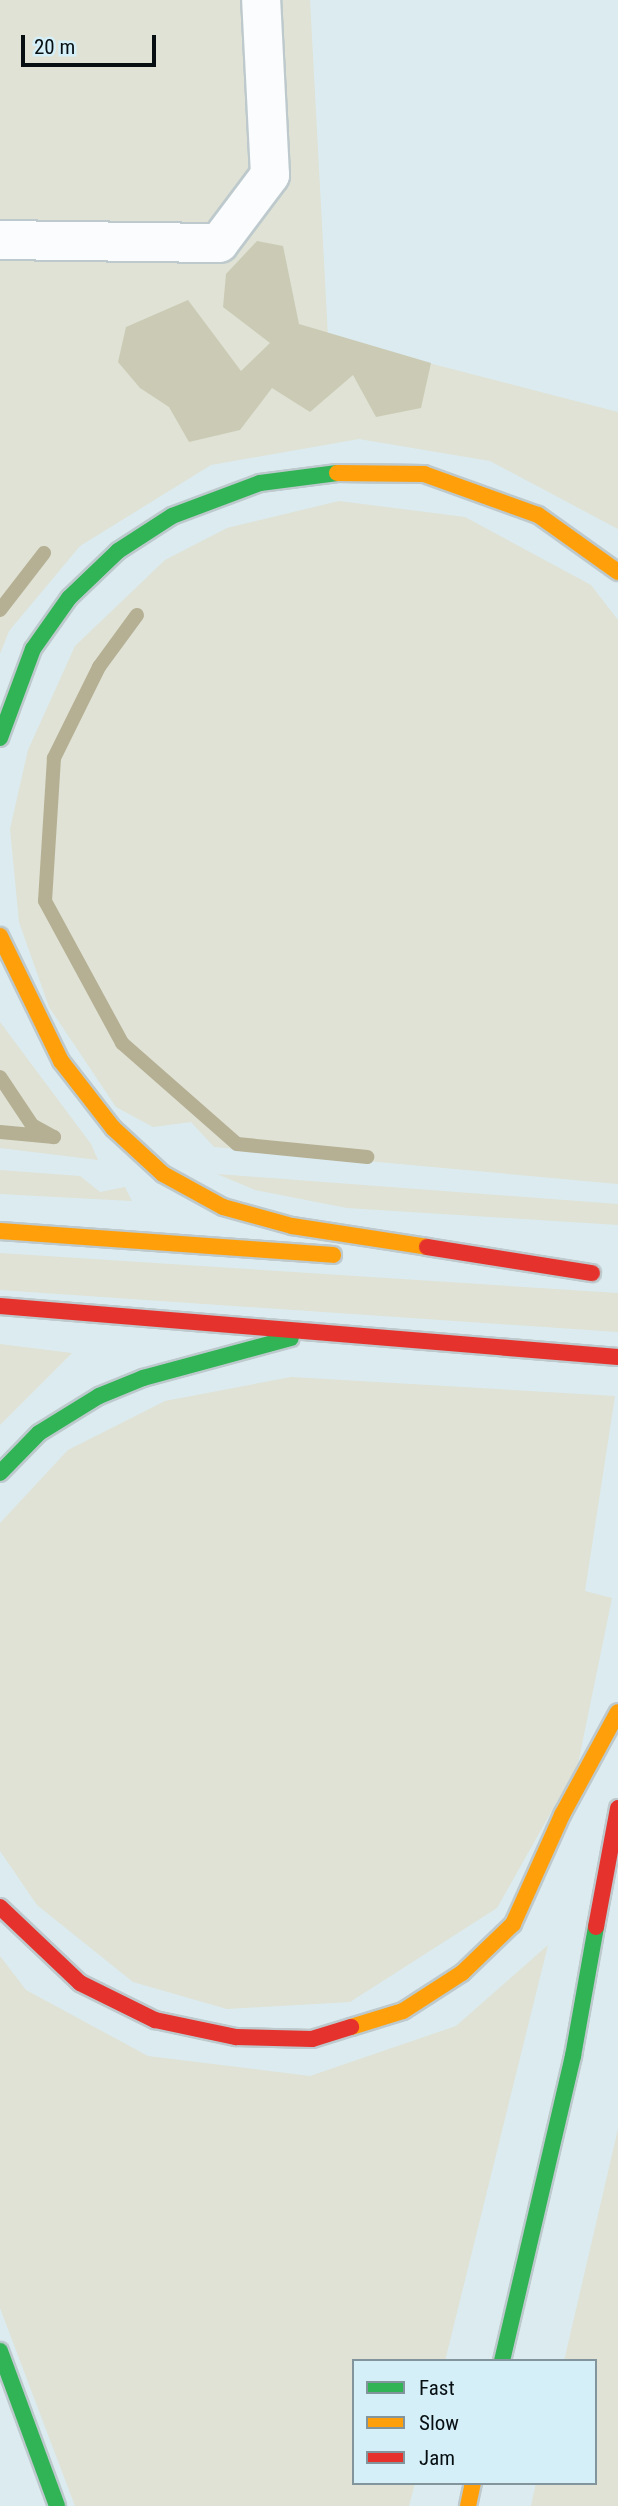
<!DOCTYPE html>
<html>
<head>
<meta charset="utf-8">
<style>
  body { margin:0 }
  #map { position:relative; width:618px; height:2506px; overflow:hidden; background:#dcebf0; font-family:"Roboto Condensed",sans-serif }
  div>[style] { position:absolute }
  .green>* { inset:0; background:#dfe2d4 }
  .forest>* { inset:0; background:#cbcbb5 }
  .stream>* { height:14px; margin:-7px; padding:0 7px; transform-origin:7px; border-radius:7px; background:#b5b094 }
  .roads { filter:drop-shadow(2px 0 #bdc9cc) drop-shadow(-2px 0 #bdc9cc) drop-shadow(0 2px #bdc9cc) drop-shadow(0 -2px #bdc9cc) }
  .street>* { height:38px; margin:-19px; padding:0 19px; transform-origin:19px; border-radius:19px; background:#fafcfd }
  .fast>* { height:16px; margin:-8px; padding:0 8px; transform-origin:8px; border-radius:8px; background:#30b455 }
  .slow>* { height:16px; margin:-8px; padding:0 8px; transform-origin:8px; border-radius:8px; background:#ff9f0a }
  .jam>* { height:16px; margin:-8px; padding:0 8px; transform-origin:8px; border-radius:8px; background:#e5322d }
  span { translate:-50% -50%; white-space:nowrap; text-align:center; line-height:1.15; -webkit-text-stroke:6px #d4eff8; paint-order:stroke }
  .legend { position:absolute; left:352px; top:2359px; width:245px; height:126px; box-sizing:border-box; background:#d4eff8; border:2px solid #82959c; margin:0; padding:9px 12px; list-style:none; font-size:21px; color:#070f12 }
  .legend li { display:flex; align-items:center; gap:14px; height:35px }
  .legend b { width:35px; border:2px solid #82959c }
  .scale { position:absolute; left:21px; top:35px; width:135px; height:32px; box-sizing:border-box; border:4px solid #070f12; border-top:0; padding-left:9px; font-size:21px; line-height:24px; white-space:nowrap; color:#070f12; -webkit-text-stroke:5px #d4eff8; paint-order:stroke }
</style>
</head>
<body>
<div id="map">
  <div class="green">
    <div style="clip-path:polygon(0 0,310px 0,328px 337px,618px 412px,618px 529px,490px 461px,359px 439px,211px 465px,80px 546px,9px 631px,0 654px)"></div>
    <div style="clip-path:polygon(339px 501px,465px 517px,591px 585px,618px 620px,618px 1184px,214px 1147px,191px 1122px,153px 1127px,116px 1107px,49px 1007px,19px 922px,10px 829px,28px 750px,75px 646px,165px 560px,227px 528px)"></div>
    <div style="clip-path:polygon(0 1022px,91px 1144px,98px 1160px,0 1148px)"></div>
    <div style="clip-path:polygon(0 1170px,80px 1176px,100px 1192px,125px 1187px,132px 1201px,0 1194px)"></div>
    <div style="clip-path:polygon(217px 1174px,618px 1204px,618px 1225px,347px 1208px,255px 1190px)"></div>
    <div style="clip-path:polygon(0 1253px,618px 1293px,618px 1332px,0 1290px)"></div>
    <div style="clip-path:polygon(0 1344px,72px 1353px,0 1425px)"></div>
    <div style="clip-path:polygon(291px 1377px,615px 1396px,585px 1591px,612px 1598px,578px 1764px,497px 1908px,350px 2002px,227px 2009px,133px 1982px,37px 1905px,0 1851px,0 1523px,68px 1450px,165px 1401px)"></div>
    <div style="clip-path:polygon(548px 1945px,445px 2361px,354px 2361px,354px 2483px,415px 2483px,409px 2506px,75px 2506px,0 2308px,0 1956px,26px 1990px,148px 2056px,310px 2076px,456px 2026px)"></div>
    <div style="clip-path:polygon(618px 2129px,618px 2506px,531px 2506px,536px 2483px,595px 2483px,595px 2361px,564px 2361px)"></div>
  </div>
  <div class="forest">
    <div style="clip-path:polygon(257px 241px,283px 246px,299px 324px,431px 363px,421px 408px,376px 417px,353px 375px,310px 412px,272px 388px,240px 430px,189px 442px,169px 407px,140px 388px,118px 362px,126px 327px,188px 300px,241px 371px,270px 343px,223px 307px,226px 274px)"></div>
  </div>
  <div class="stream">
    <div style="left:0;top:610px;width:72px;rotate:-52.3deg"></div>
    <div style="left:137px;top:615px;width:64px;rotate:126.2deg"></div>
    <div style="left:99px;top:667px;width:102px;rotate:116.3deg"></div>
    <div style="left:54px;top:758px;width:143px;rotate:93.6deg"></div>
    <div style="left:45px;top:901px;width:162px;rotate:61.5deg"></div>
    <div style="left:122px;top:1043px;width:153px;rotate:41.3deg"></div>
    <div style="left:237px;top:1144px;width:131px;rotate:5.7deg"></div>
    <div style="left:0;top:1077px;width:58px;rotate:56.3deg"></div>
    <div style="left:32px;top:1125px;width:25px;rotate:29deg"></div>
    <div style="left:54px;top:1137px;width:54px;rotate:-174.7deg"></div>
  </div>
  <div class="roads">
    <div class="street">
      <div style="left:0;top:240px;width:219px;rotate:0.8deg"></div>
      <div style="left:219px;top:243px;width:85px;rotate:-53.1deg"></div>
      <div style="left:270px;top:175px;width:175px;rotate:-92.9deg"></div>
    </div>
    <div class="fast">
      <div style="left:0;top:738px;width:95px;rotate:-69.7deg"></div>
      <div style="left:33px;top:649px;width:62px;rotate:-54.8deg"></div>
      <div style="left:69px;top:598px;width:68px;rotate:-43.8deg"></div>
      <div style="left:118px;top:551px;width:64px;rotate:-32.9deg"></div>
      <div style="left:172px;top:516px;width:94px;rotate:-20.6deg"></div>
      <div style="left:260px;top:483px;width:78px;rotate:-7.4deg"></div>
      <div style="left:0;top:1473px;width:56px;rotate:-45.7deg"></div>
      <div style="left:39px;top:1433px;width:70px;rotate:-31.7deg"></div>
      <div style="left:99px;top:1396px;width:48px;rotate:-22.2deg"></div>
      <div style="left:143px;top:1378px;width:153px;rotate:-15.1deg"></div>
      <div style="left:0;top:2351px;width:165px;rotate:69.8deg"></div>
      <div style="left:502px;top:2361px;width:313px;rotate:-76.9deg"></div>
      <div style="left:573px;top:2056px;width:131px;rotate:-79.9deg"></div>
    </div>
    <div class="slow">
      <div style="left:337px;top:473px;width:87px;rotate:0.7deg"></div>
      <div style="left:424px;top:474px;width:121px;rotate:19.8deg"></div>
      <div style="left:538px;top:515px;width:98px;rotate:35.5deg"></div>
      <div style="left:0;top:936px;width:139px;rotate:64deg"></div>
      <div style="left:61px;top:1061px;width:85px;rotate:52.2deg"></div>
      <div style="left:113px;top:1128px;width:68px;rotate:42.6deg"></div>
      <div style="left:163px;top:1174px;width:68px;rotate:28.8deg"></div>
      <div style="left:223px;top:1207px;width:72px;rotate:15.4deg"></div>
      <div style="left:292px;top:1226px;width:137px;rotate:8.8deg"></div>
      <div style="left:0;top:1231px;width:334px;rotate:4.1deg"></div>
      <div style="left:351px;top:2027px;width:54px;rotate:-17.1deg"></div>
      <div style="left:403px;top:2011px;width:70px;rotate:-32.8deg"></div>
      <div style="left:462px;top:1973px;width:71px;rotate:-43.9deg"></div>
      <div style="left:513px;top:1924px;width:120px;rotate:-65.8deg"></div>
      <div style="left:562px;top:1815px;width:117px;rotate:-61.5deg"></div>
      <div style="left:468px;top:2506px;width:24px;rotate:-78deg"></div>
    </div>
    <div class="jam">
      <div style="left:427px;top:1247px;width:167px;rotate:9deg"></div>
      <div style="left:0;top:1306px;width:620px;rotate:4.72deg"></div>
      <div style="left:0;top:1907px;width:110px;rotate:43.5deg"></div>
      <div style="left:80px;top:1983px;width:84px;rotate:26.3deg"></div>
      <div style="left:155px;top:2020px;width:83px;rotate:11.9deg"></div>
      <div style="left:236px;top:2037px;width:76px;rotate:1.5deg"></div>
      <div style="left:312px;top:2039px;width:41px;rotate:-17.1deg"></div>
      <div style="left:596px;top:1927px;width:121px;rotate:-79.5deg"></div>
    </div>
  </div>
  <ul class="legend">
  <li><b style="height:9px;background:#30b455"></b>Fast</li>
  <li><b style="height:9px;background:#ff9f0a"></b>Slow</li>
  <li><b style="height:9px;background:#e5322d"></b>Jam</li>
  </ul>
  <div class="scale">20 m</div>
</div>
</body>
</html>
